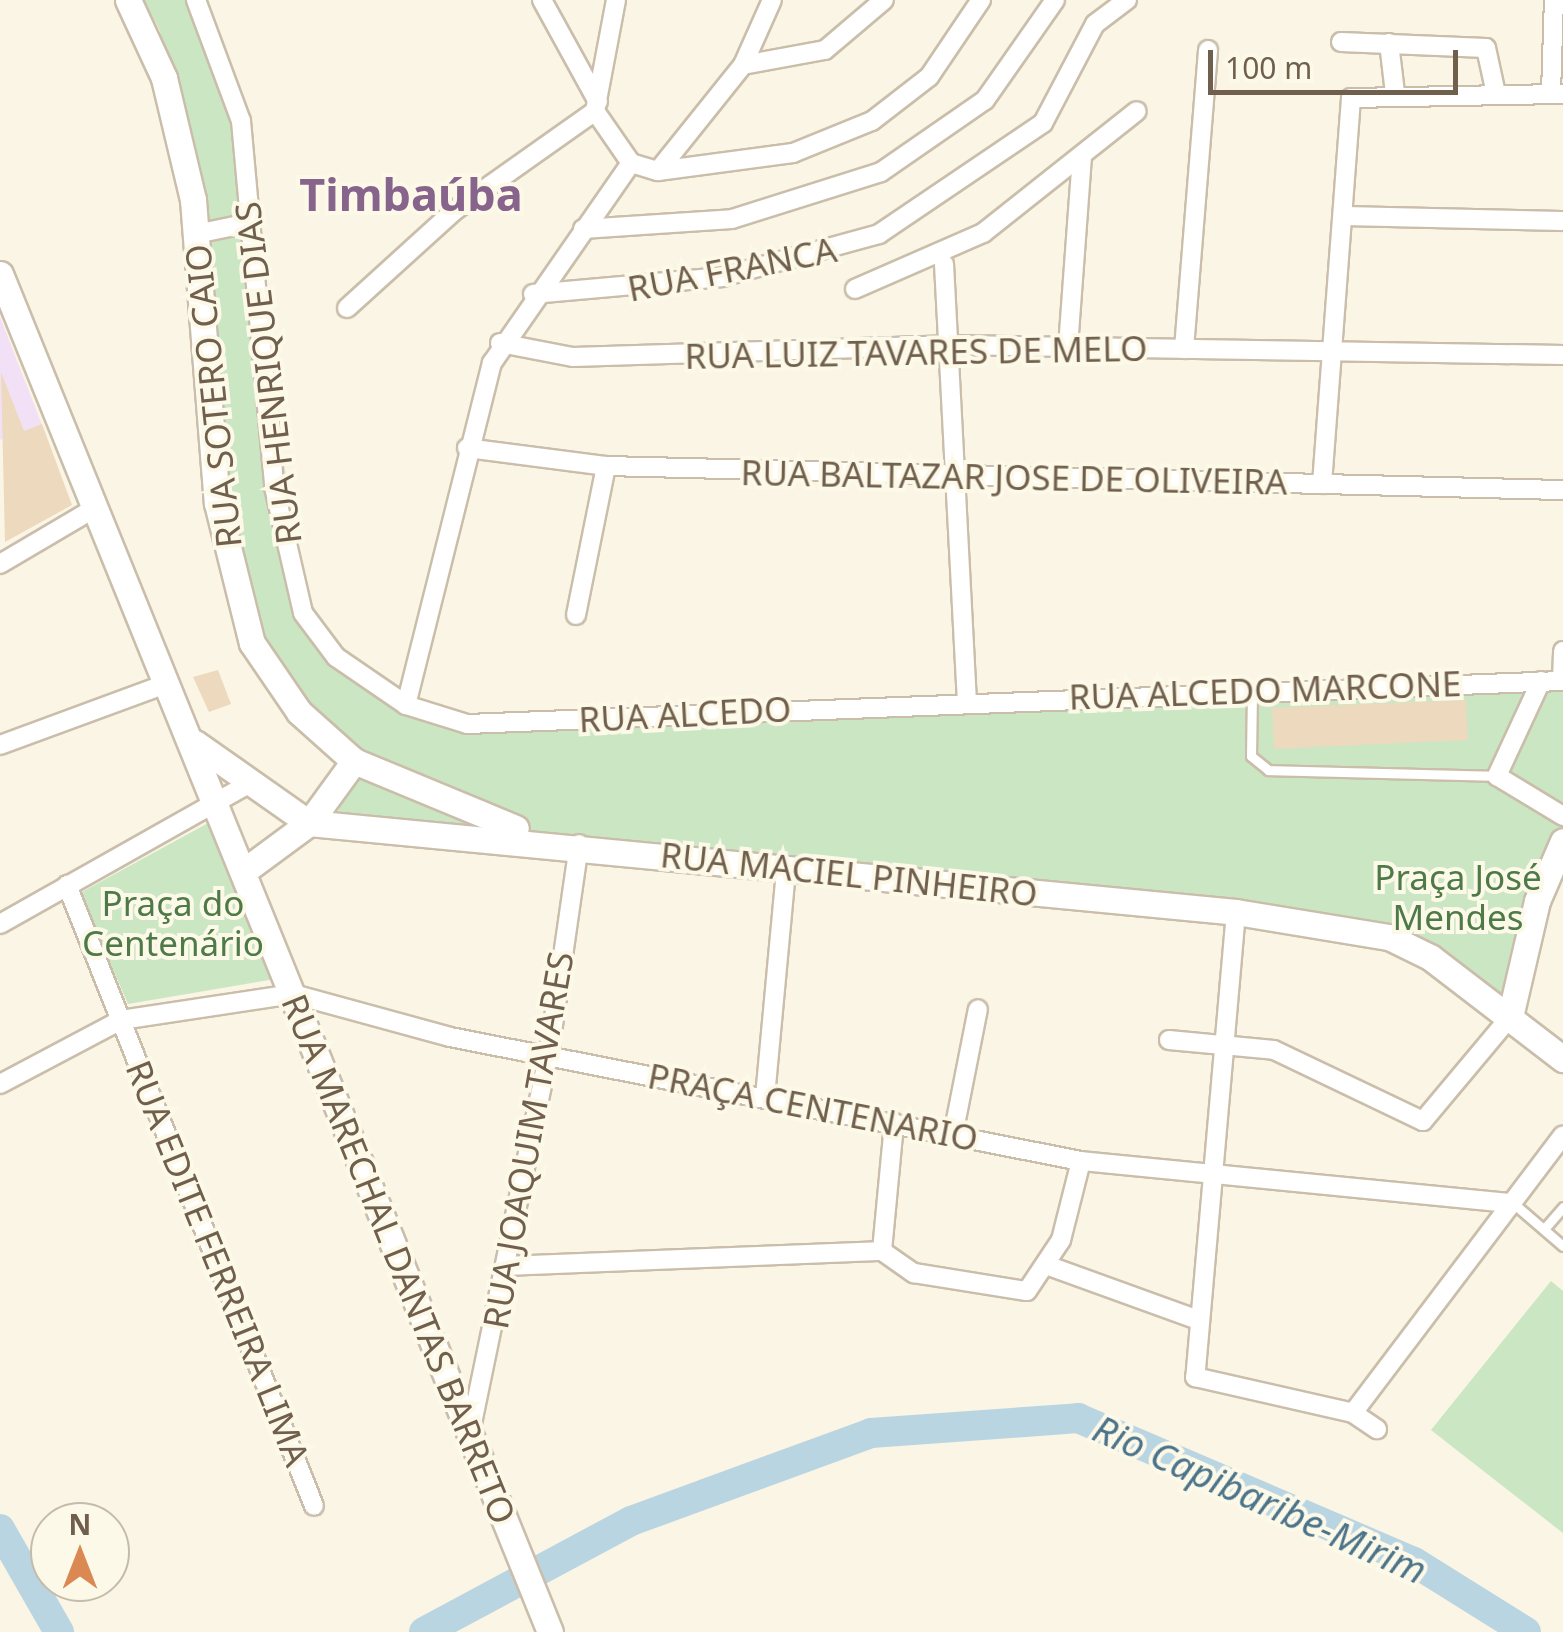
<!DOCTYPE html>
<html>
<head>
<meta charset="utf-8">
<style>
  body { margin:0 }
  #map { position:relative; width:1563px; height:1632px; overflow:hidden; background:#faf5e4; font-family:"Noto Sans",sans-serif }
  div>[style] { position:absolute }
  .education>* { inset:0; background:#f2e0f6 }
  .green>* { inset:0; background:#cbe6c3 }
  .river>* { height:30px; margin:-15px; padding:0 15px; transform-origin:15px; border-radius:15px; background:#bad5e2 }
  .building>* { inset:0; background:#edd9bd }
  .roads { filter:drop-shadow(2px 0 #cabeab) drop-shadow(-2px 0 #cabeab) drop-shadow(0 2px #cabeab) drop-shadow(0 -2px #cabeab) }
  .lane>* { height:9px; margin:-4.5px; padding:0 4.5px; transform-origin:4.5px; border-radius:4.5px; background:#fff }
  .street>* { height:18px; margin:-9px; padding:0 9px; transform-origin:9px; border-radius:9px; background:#fff }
  .secondary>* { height:25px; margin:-12.5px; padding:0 12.5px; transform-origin:12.5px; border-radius:12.5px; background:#fff }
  span { translate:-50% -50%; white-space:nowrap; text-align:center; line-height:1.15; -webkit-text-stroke:8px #fdf9e9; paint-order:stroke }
  .street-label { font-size:35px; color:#705f4c }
  .park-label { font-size:35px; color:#4e7a47 }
  .water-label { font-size:38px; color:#4b7389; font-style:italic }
  .district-label { font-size:45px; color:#86648c; font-weight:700 }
  .north { position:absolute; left:30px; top:1502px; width:100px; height:100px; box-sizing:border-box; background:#fdf9e9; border:2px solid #c5bbaa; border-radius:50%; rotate:0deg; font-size:28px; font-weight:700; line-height:40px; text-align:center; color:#705f4c }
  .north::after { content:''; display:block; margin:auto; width:35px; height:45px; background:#db8952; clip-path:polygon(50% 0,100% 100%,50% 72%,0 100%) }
  .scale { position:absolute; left:1208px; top:50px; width:250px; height:45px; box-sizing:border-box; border:5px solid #705f4c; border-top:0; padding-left:12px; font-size:30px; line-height:35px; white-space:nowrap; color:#705f4c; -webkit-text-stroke:8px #fdf9e9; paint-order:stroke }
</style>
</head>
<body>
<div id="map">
  <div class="education">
    <div style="clip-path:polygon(0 317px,42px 425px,0 440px)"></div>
  </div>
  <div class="green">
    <div style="clip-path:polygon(144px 0,196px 0,241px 121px,303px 613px,336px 657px,406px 705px,467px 724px,1563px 681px,1563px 839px,1510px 1017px,1389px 937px,334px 825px,354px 761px,299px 712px,231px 573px,193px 200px,160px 31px)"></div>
    <div style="clip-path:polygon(210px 822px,275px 979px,128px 1004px,80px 893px)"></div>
    <div style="clip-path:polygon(1551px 1281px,1563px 1291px,1563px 1533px,1431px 1430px)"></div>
  </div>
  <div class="river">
    <div style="left:0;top:1529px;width:119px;rotate:60.2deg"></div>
    <div style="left:424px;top:1632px;width:235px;rotate:-28.2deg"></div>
    <div style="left:631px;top:1521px;width:256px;rotate:-20.1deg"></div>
    <div style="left:871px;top:1433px;width:208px;rotate:-4.1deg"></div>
    <div style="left:1078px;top:1418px;width:366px;rotate:23.2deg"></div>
    <div style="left:1414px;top:1562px;width:132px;rotate:32deg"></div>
  </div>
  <div class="building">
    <div style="clip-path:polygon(1px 372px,24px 431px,42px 424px,72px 505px,5px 542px)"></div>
    <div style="clip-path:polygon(218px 670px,231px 704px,209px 712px,193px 677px)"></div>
    <div style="clip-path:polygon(1466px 700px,1468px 740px,1274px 749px,1272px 708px)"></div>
  </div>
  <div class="roads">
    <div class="lane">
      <div style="left:1252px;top:693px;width:63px;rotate:90.9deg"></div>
      <div style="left:1251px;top:756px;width:22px;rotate:39deg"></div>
      <div style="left:1268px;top:770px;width:229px;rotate:1.5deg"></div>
      <div style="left:1513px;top:1203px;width:66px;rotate:40.7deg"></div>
      <div style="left:1544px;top:1229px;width:29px;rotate:-49deg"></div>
    </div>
    <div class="street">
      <div style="left:196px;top:0;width:129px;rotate:69.6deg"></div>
      <div style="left:241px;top:121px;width:367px;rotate:84.8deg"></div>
      <div style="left:274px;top:487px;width:129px;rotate:77deg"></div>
      <div style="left:303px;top:613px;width:55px;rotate:53.1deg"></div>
      <div style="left:336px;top:657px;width:85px;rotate:34.4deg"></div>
      <div style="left:406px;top:705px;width:64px;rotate:17.3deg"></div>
      <div style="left:467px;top:724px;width:1097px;rotate:-2.25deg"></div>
      <div style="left:542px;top:0;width:116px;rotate:61.2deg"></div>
      <div style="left:616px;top:0;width:113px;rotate:100.7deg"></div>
      <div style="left:595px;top:111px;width:63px;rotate:55.3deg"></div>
      <div style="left:631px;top:163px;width:28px;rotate:17deg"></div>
      <div style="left:658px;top:171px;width:136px;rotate:-7.6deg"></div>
      <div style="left:793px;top:153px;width:85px;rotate:-22.1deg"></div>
      <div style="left:872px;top:121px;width:72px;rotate:-37.7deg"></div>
      <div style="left:929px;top:77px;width:93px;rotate:-56deg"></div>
      <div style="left:1341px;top:42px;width:145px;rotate:2.4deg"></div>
      <div style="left:1486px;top:48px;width:47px;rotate:77.7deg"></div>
      <div style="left:1389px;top:43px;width:50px;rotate:83.2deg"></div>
      <div style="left:743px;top:65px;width:83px;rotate:-10.4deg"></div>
      <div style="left:825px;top:50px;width:77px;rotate:-40.3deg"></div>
      <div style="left:1551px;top:94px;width:94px;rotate:-88.2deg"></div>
      <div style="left:658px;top:171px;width:136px;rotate:-51.3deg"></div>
      <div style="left:743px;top:65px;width:71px;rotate:-66deg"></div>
      <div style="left:1343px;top:216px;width:220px;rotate:1.3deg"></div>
      <div style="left:583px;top:229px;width:149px;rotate:-3.8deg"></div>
      <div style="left:732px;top:219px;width:156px;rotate:-17.5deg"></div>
      <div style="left:881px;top:172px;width:126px;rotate:-34.7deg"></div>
      <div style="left:985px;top:100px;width:122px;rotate:-55deg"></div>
      <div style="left:196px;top:234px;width:54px;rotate:-11.7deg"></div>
      <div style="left:944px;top:264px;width:437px;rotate:87deg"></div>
      <div style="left:855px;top:289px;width:140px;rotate:-23.6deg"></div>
      <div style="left:983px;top:233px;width:196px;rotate:-38.4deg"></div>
      <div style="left:533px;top:294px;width:190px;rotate:-5.1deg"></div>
      <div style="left:722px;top:277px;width:163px;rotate:-15.3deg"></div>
      <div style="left:879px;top:234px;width:198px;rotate:-34.1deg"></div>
      <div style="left:1043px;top:123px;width:112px;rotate:-62.3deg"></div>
      <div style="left:1095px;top:24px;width:40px;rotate:-37deg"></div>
      <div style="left:347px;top:308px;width:144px;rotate:-42.2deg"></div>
      <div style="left:454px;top:211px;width:173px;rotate:-35.3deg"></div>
      <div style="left:500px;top:343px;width:74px;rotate:10.9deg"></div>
      <div style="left:573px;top:357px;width:375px;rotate:-1.8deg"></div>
      <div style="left:948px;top:345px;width:615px;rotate:0.93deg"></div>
      <div style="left:1068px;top:347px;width:191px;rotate:-85.8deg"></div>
      <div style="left:1184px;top:349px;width:300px;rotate:-85.4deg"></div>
      <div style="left:467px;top:448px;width:140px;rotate:7.4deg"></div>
      <div style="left:606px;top:466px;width:957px;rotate:1.44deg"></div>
      <div style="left:1322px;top:484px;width:387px;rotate:-85.7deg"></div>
      <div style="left:1351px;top:98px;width:212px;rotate:-1.1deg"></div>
      <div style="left:0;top:564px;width:110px;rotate:-30.5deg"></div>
      <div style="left:576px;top:615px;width:152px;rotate:-78.6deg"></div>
      <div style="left:1541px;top:681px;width:105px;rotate:114.9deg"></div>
      <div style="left:1497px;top:776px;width:77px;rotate:31.2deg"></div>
      <div style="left:1562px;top:681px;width:30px;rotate:-88deg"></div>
      <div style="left:406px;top:705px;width:353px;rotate:-75.9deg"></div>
      <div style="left:492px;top:363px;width:244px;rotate:-55.2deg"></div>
      <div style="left:0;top:745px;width:177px;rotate:-20.2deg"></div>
      <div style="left:67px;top:885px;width:668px;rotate:68.31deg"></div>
      <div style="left:1236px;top:912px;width:467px;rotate:95deg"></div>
      <div style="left:1195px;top:1377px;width:162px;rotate:12.8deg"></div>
      <div style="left:1353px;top:1413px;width:29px;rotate:34deg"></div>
      <div style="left:0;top:924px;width:281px;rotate:-29.4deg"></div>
      <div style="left:1169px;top:1040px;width:105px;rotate:5.4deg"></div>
      <div style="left:1274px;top:1050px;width:165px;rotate:25.5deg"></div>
      <div style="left:1423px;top:1121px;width:136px;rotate:-50.1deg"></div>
      <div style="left:0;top:1084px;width:137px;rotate:-27.9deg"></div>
      <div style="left:121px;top:1020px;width:174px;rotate:-8.6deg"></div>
      <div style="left:293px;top:994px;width:163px;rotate:15.3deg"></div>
      <div style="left:450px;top:1037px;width:643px;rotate:11.12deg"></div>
      <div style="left:1081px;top:1161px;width:434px;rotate:5.6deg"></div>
      <div style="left:765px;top:1097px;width:229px;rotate:-84.7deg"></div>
      <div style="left:953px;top:1135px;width:128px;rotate:-78.8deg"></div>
      <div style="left:882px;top:1251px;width:39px;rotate:35deg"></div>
      <div style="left:914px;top:1273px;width:114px;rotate:9.1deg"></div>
      <div style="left:1027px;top:1291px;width:61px;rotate:-56.3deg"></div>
      <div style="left:1061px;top:1240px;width:81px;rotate:-75.8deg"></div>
      <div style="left:882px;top:1251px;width:129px;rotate:-84.6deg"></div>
      <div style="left:508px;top:1266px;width:374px;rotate:-2.3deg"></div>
      <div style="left:1049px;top:1266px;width:158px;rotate:19.9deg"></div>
      <div style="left:1353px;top:1413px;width:348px;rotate:-52.9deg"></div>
      <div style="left:470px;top:1433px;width:388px;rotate:-78.3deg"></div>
      <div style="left:549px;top:1053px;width:211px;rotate:-81.8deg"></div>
    </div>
    <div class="secondary">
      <div style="left:128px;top:0;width:86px;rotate:65.2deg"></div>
      <div style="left:164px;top:78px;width:125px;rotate:76.6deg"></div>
      <div style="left:193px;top:200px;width:304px;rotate:85.5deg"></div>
      <div style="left:217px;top:503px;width:144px;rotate:76deg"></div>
      <div style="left:252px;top:643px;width:83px;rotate:55.7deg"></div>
      <div style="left:299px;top:712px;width:74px;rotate:41.7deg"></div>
      <div style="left:354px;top:761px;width:175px;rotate:22.5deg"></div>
      <div style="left:0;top:274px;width:1465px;rotate:67.95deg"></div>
      <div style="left:195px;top:743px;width:139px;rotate:35.1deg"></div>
      <div style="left:309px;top:823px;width:931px;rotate:5.48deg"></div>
      <div style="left:1236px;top:912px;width:155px;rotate:9.3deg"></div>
      <div style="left:1389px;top:937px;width:46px;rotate:26deg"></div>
      <div style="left:1430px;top:957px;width:168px;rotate:37.5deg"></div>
      <div style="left:244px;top:871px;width:81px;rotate:-36.4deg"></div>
      <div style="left:309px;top:823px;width:77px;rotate:-54deg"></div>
      <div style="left:1510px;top:1017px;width:119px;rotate:-76.9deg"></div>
      <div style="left:1537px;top:901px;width:65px;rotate:-66.6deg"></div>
    </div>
  </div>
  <div class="street-label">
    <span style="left:732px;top:269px;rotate:-11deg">RUA FRANCA</span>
    <span style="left:916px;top:352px;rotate:-1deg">RUA LUIZ TAVARES DE MELO</span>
    <span style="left:268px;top:373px;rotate:-97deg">RUA HENRIQUE DIAS</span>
    <span style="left:213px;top:396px;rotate:-96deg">RUA SOTERO CAIO</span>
    <span style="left:1014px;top:477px;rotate:1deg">RUA BALTAZAR JOSE DE OLIVEIRA</span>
    <span style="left:1265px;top:690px;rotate:-2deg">RUA ALCEDO MARCONE</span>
    <span style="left:685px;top:714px;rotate:-3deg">RUA ALCEDO</span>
    <span style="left:849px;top:874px;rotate:6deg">RUA MACIEL PINHEIRO</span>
    <span style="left:813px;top:1107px;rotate:11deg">PRAÇA CENTENARIO</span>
    <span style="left:528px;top:1140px;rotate:-80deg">RUA JOAQUIM TAVARES</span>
    <span style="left:399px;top:1259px;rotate:68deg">RUA MARECHAL DANTAS BARRETO</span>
    <span style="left:218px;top:1263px;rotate:68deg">RUA EDITE FERREIRA LIMA</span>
  </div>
  <div class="park-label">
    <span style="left:1458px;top:897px">Praça José<br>Mendes</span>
    <span style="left:173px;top:923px">Praça do<br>Centenário</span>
  </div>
  <div class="water-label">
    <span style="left:1260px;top:1499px;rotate:24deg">Rio Capibaribe-Mirim</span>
  </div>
  <div class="district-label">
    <span style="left:411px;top:194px">Timbaúba</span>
  </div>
  <div class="north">N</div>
  <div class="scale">100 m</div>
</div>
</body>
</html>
